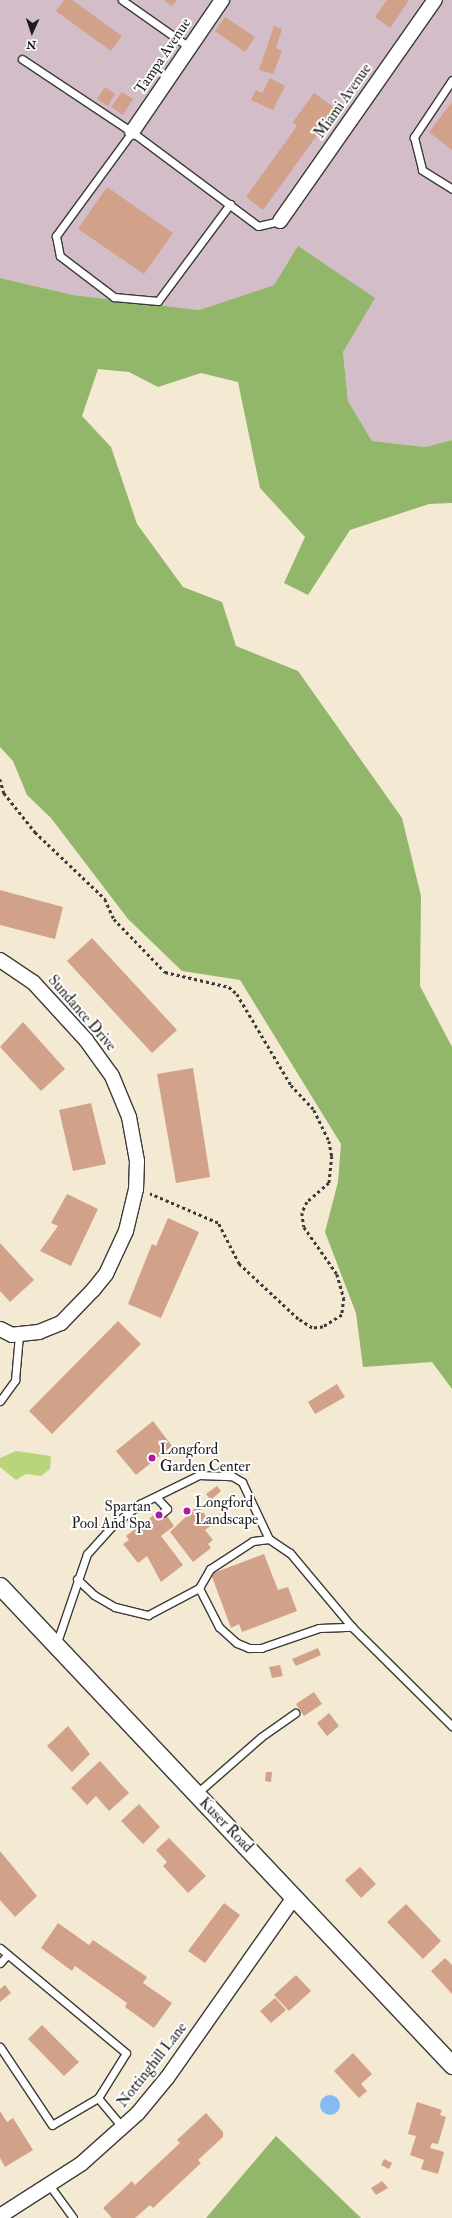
<!DOCTYPE html>
<html>
<head>
<meta charset="utf-8">
<style>
  body { margin:0 }
  #map { position:relative; width:452px; height:2218px; overflow:hidden; background:#f4e9d3; font-family:"IM FELL Double Pica",serif }
  div>[style] { position:absolute }
  .industrial>* { inset:0; background:#d2bdc8 }
  .green>* { inset:0; background:#b9d57a }
  .forest>* { inset:0; background:#92b66a }
  .water>* { inset:0; background:#86baf4 }
  .round { border-radius:50% }
  .building>* { inset:0; background:#d2a18a }
  .path>* { height:2.5px; margin-top:-1.25px; transform-origin:0; background:repeating-linear-gradient(90deg,#3c3b37 0 3px,transparent 0 6px) }
  .roads { filter:drop-shadow(1px 0 #3c3b37) drop-shadow(-1px 0 #3c3b37) drop-shadow(0 1px #3c3b37) drop-shadow(0 -1px #3c3b37) }
  .service>* { height:7px; margin:-3.5px; padding:0 3.5px; transform-origin:3.5px; border-radius:3.5px; background:#fff }
  .minor>* { height:14px; margin:-7px; padding:0 7px; transform-origin:7px; border-radius:7px; background:#fff }
  .tertiary>* { height:17px; margin:-8.5px; padding:0 8.5px; transform-origin:8.5px; border-radius:8.5px; background:#fff }
  .dots>* { width:11px; height:11px; translate:-50% -50%; box-sizing:border-box; border:2px solid #fff; border-radius:50% }
  span { translate:-50% -50%; white-space:nowrap; text-align:center; line-height:1.15; -webkit-text-stroke:4px #fff; paint-order:stroke }
  .street-label { font-size:15px; color:#1c1c1c }
  .poi-label { font-size:15px; color:#1c1c1c }
  .left { translate:0 -50%; text-align:left }
  .right { translate:-100% -50%; text-align:right }
  .north { position:absolute; left:12px; top:12px; width:40px; height:40px; -webkit-text-stroke:3px #fff; paint-order:stroke; rotate:183deg; font-size:11px; font-weight:700; line-height:16px; text-align:center; color:#1c1c1c }
  .north::after { content:''; display:block; margin:auto; width:14px; height:18px; background:#1c1c1c; clip-path:polygon(50% 0,100% 100%,50% 72%,0 100%) }
</style>
</head>
<body>
<div id="map">
  <div class="industrial">
    <div style="clip-path:polygon(0 0,452px 0,452px 440px,425px 447px,372px 441px,348px 401px,343px 352px,374px 298px,298px 247px,274px 285px,199px 310px,73px 295px,0 278px)"></div>
  </div>
  <div class="green">
    <div style="clip-path:polygon(16px 1451px,51px 1456px,50px 1469px,41px 1476px,26px 1474px,16px 1480px,0 1467px,0 1458px)"></div>
  </div>
  <div class="forest">
    <div style="clip-path:polygon(298px 246px,375px 298px,343px 352px,348px 401px,372px 441px,425px 447px,452px 440px,452px 503px,429px 504px,350px 530px,308px 595px,284px 583px,305px 537px,260px 488px,238px 382px,201px 373px,158px 387px,129px 372px,98px 369px,82px 416px,111px 447px,137px 524px,183px 587px,222px 602px,236px 646px,298px 671px,402px 818px,421px 896px,420px 986px,452px 1047px,452px 1389px,432px 1362px,363px 1367px,356px 1313px,325px 1232px,338px 1182px,341px 1144px,240px 980px,182px 971px,128px 919px,51px 818px,27px 795px,13px 761px,0 747px,0 278px,73px 295px,199px 310px,274px 285px)"></div>
    <div style="clip-path:polygon(276px 2136px,361px 2218px,206px 2218px)"></div>
  </div>
  <div class="water">
    <div class="round" style="left:320px;top:2095px;width:20px;height:20px"></div>
  </div>
  <div class="building">
    <div style="clip-path:polygon(64px 0,72px 0,122px 36px,111px 51px,56px 11px)"></div>
    <div style="clip-path:polygon(164px 0,177px 0,172px 6px)"></div>
    <div style="clip-path:polygon(387px 0,409px 0,390px 28px,375px 17px)"></div>
    <div style="clip-path:polygon(225px 17px,255px 37px,245px 52px,215px 31px)"></div>
    <div style="clip-path:polygon(274px 26px,282px 29px,276px 48px,282px 51px,273px 74px,259px 70px)"></div>
    <div style="clip-path:polygon(270px 78px,285px 86px,273px 110px,251px 100px,256px 90px,262px 93px)"></div>
    <div style="clip-path:polygon(105px 87px,115px 94px,108px 106px,97px 99px)"></div>
    <div style="clip-path:polygon(122px 92px,133px 99px,123px 115px,111px 107px)"></div>
    <div style="clip-path:polygon(314px 93px,336px 109px,263px 210px,246px 197px,297px 126px,293px 122px)"></div>
    <div style="clip-path:polygon(452px 102px,452px 150px,429px 132px)"></div>
    <div style="clip-path:polygon(107px 187px,173px 233px,144px 274px,78px 229px)"></div>
    <div style="clip-path:polygon(0 890px,63px 907px,55px 939px,0 925px)"></div>
    <div style="clip-path:polygon(92px 938px,177px 1030px,152px 1053px,67px 961px)"></div>
    <div style="clip-path:polygon(23px 1022px,65px 1069px,41px 1091px,0 1047px)"></div>
    <div style="clip-path:polygon(193px 1068px,210px 1177px,176px 1183px,157px 1074px)"></div>
    <div style="clip-path:polygon(91px 1103px,106px 1164px,73px 1171px,59px 1110px)"></div>
    <div style="clip-path:polygon(67px 1194px,98px 1209px,71px 1266px,40px 1251px,58px 1226px,51px 1223px)"></div>
    <div style="clip-path:polygon(168px 1218px,199px 1232px,161px 1318px,128px 1304px,152px 1244px,156px 1246px)"></div>
    <div style="clip-path:polygon(0 1243px,34px 1280px,10px 1302px,0 1291px)"></div>
    <div style="clip-path:polygon(118px 1321px,141px 1344px,52px 1434px,29px 1411px)"></div>
    <div style="clip-path:polygon(337px 1384px,345px 1397px,315px 1414px,308px 1402px)"></div>
    <div style="clip-path:polygon(153px 1421px,172px 1446px,136px 1475px,116px 1451px)"></div>
    <div style="clip-path:polygon(217px 1486px,221px 1491px,211px 1500px,206px 1494px)"></div>
    <div style="clip-path:polygon(198px 1505px,212px 1525px,205px 1530px,213px 1540px,208px 1544px,211px 1548px,193px 1562px,170px 1532px)"></div>
    <div style="clip-path:polygon(158px 1512px,161px 1517px,165px 1513px,174px 1526px,161px 1536px,183px 1565px,161px 1582px,147px 1556px,138px 1563px,123px 1544px,129px 1540px,126px 1536px)"></div>
    <div style="clip-path:polygon(264px 1554px,278px 1590px,288px 1587px,297px 1611px,242px 1632px,239px 1624px,231px 1628px,211px 1574px)"></div>
    <div style="clip-path:polygon(318px 1648px,321px 1655px,296px 1666px,292px 1659px)"></div>
    <div style="clip-path:polygon(280px 1665px,283px 1676px,272px 1678px,269px 1667px)"></div>
    <div style="clip-path:polygon(314px 1692px,322px 1704px,304px 1716px,296px 1704px)"></div>
    <div style="clip-path:polygon(329px 1713px,339px 1726px,327px 1736px,317px 1723px)"></div>
    <div style="clip-path:polygon(68px 1726px,90px 1754px,72px 1772px,47px 1746px)"></div>
    <div style="clip-path:polygon(100px 1761px,129px 1793px,109px 1811px,96px 1796px,87px 1805px,71px 1788px)"></div>
    <div style="clip-path:polygon(266px 1772px,272px 1772px,271px 1782px,265px 1781px)"></div>
    <div style="clip-path:polygon(139px 1804px,160px 1827px,143px 1844px,121px 1821px)"></div>
    <div style="clip-path:polygon(169px 1838px,206px 1876px,188px 1893px,163px 1866px,167px 1862px,156px 1850px)"></div>
    <div style="clip-path:polygon(0 1851px,37px 1896px,15px 1917px,0 1900px)"></div>
    <div style="clip-path:polygon(360px 1867px,376px 1884px,361px 1898px,345px 1880px)"></div>
    <div style="clip-path:polygon(224px 1903px,240px 1915px,205px 1963px,188px 1951px)"></div>
    <div style="clip-path:polygon(406px 1904px,441px 1941px,423px 1959px,387px 1922px)"></div>
    <div style="clip-path:polygon(58px 1923px,89px 1945px,93px 1940px,147px 1977px,143px 1983px,172px 2003px,154px 2028px,125px 2007px,127px 2003px,75px 1966px,72px 1971px,41px 1948px)"></div>
    <div style="clip-path:polygon(445px 1958px,452px 1965px,452px 1994px,431px 1971px)"></div>
    <div style="clip-path:polygon(296px 1975px,311px 1991px,289px 2011px,274px 1995px)"></div>
    <div style="clip-path:polygon(5px 1985px,11px 1993px,0 2002px,0 1989px)"></div>
    <div style="clip-path:polygon(275px 1998px,286px 2010px,271px 2023px,260px 2011px)"></div>
    <div style="clip-path:polygon(42px 2025px,79px 2062px,64px 2076px,28px 2039px)"></div>
    <div style="clip-path:polygon(353px 2053px,372px 2074px,361px 2084px,367px 2091px,359px 2098px,334px 2071px)"></div>
    <div style="clip-path:polygon(417px 2102px,442px 2110px,440px 2115px,446px 2117px,438px 2144px,432px 2143px,430px 2148px,444px 2152px,438px 2174px,421px 2169px,424px 2160px,410px 2155px,416px 2136px,408px 2134px)"></div>
    <div style="clip-path:polygon(0 2111px,7px 2122px,13px 2118px,33px 2150px,5px 2167px,0 2158px)"></div>
    <div style="clip-path:polygon(206px 2113px,223px 2132px,223px 2137px,198px 2160px,201px 2163px,153px 2208px,150px 2205px,135px 2218px,112px 2218px,103px 2208px,132px 2181px,135px 2185px,180px 2143px,177px 2140px)"></div>
    <div style="clip-path:polygon(384px 2159px,392px 2163px,389px 2169px,381px 2165px)"></div>
    <div style="clip-path:polygon(382px 2181px,388px 2188px,376px 2195px,371px 2188px)"></div>
  </div>
  <div class="path">
    <div style="left:0;top:779px;width:15px;rotate:74deg"></div>
    <div style="left:4px;top:793px;width:50px;rotate:51.5deg"></div>
    <div style="left:35px;top:832px;width:97px;rotate:43.7deg"></div>
    <div style="left:105px;top:899px;width:22px;rotate:66deg"></div>
    <div style="left:114px;top:919px;width:74px;rotate:46.1deg"></div>
    <div style="left:165px;top:972px;width:66px;rotate:13.2deg"></div>
    <div style="left:229px;top:987px;width:11px;rotate:41deg"></div>
    <div style="left:237px;top:994px;width:106px;rotate:59.3deg"></div>
    <div style="left:291px;top:1085px;width:34px;rotate:47deg"></div>
    <div style="left:314px;top:1110px;width:34px;rotate:64deg"></div>
    <div style="left:329px;top:1141px;width:15px;rotate:79deg"></div>
    <div style="left:332px;top:1156px;width:27px;rotate:96deg"></div>
    <div style="left:329px;top:1183px;width:29px;rotate:139deg"></div>
    <div style="left:307px;top:1202px;width:12px;rotate:114deg"></div>
    <div style="left:302px;top:1213px;width:14px;rotate:82deg"></div>
    <div style="left:304px;top:1227px;width:57px;rotate:54.9deg"></div>
    <div style="left:337px;top:1274px;width:25px;rotate:74deg"></div>
    <div style="left:344px;top:1298px;width:17px;rotate:97deg"></div>
    <div style="left:342px;top:1315px;width:22px;rotate:148deg"></div>
    <div style="left:323px;top:1327px;width:11px;rotate:175deg"></div>
    <div style="left:312px;top:1328px;width:17px;rotate:-147deg"></div>
    <div style="left:298px;top:1319px;width:81px;rotate:-137deg"></div>
    <div style="left:239px;top:1264px;width:46px;rotate:-117.1deg"></div>
    <div style="left:218px;top:1223px;width:74px;rotate:-156.9deg"></div>
  </div>
  <div class="roads">
    <div class="service">
      <div style="left:122px;top:0;width:82px;rotate:35deg"></div>
      <div style="left:22px;top:59px;width:132px;rotate:33.6deg"></div>
      <div style="left:132px;top:132px;width:157px;rotate:36.7deg"></div>
      <div style="left:258px;top:226px;width:23px;rotate:-13deg"></div>
      <div style="left:452px;top:80px;width:69px;rotate:123.7deg"></div>
      <div style="left:414px;top:137px;width:34px;rotate:76deg"></div>
      <div style="left:422px;top:170px;width:36px;rotate:32deg"></div>
      <div style="left:132px;top:132px;width:129px;rotate:126.2deg"></div>
      <div style="left:56px;top:236px;width:20px;rotate:79deg"></div>
      <div style="left:60px;top:256px;width:68px;rotate:37.2deg"></div>
      <div style="left:114px;top:297px;width:44px;rotate:5.2deg"></div>
      <div style="left:158px;top:301px;width:121px;rotate:-53.4deg"></div>
      <div style="left:0;top:1401px;width:26px;rotate:-54deg"></div>
      <div style="left:15px;top:1380px;width:45px;rotate:-84.9deg"></div>
      <div style="left:156px;top:1497px;width:16px;rotate:47deg"></div>
      <div style="left:167px;top:1509px;width:6px;rotate:141deg"></div>
      <div style="left:77px;top:1579px;width:23px;rotate:43deg"></div>
      <div style="left:94px;top:1595px;width:24px;rotate:30deg"></div>
      <div style="left:115px;top:1607px;width:34px;rotate:14deg"></div>
      <div style="left:148px;top:1615px;width:58px;rotate:-27.9deg"></div>
      <div style="left:199px;top:1588px;width:44px;rotate:62.9deg"></div>
      <div style="left:219px;top:1627px;width:24px;rotate:42deg"></div>
      <div style="left:237px;top:1643px;width:13px;rotate:23deg"></div>
      <div style="left:249px;top:1648px;width:12px"></div>
      <div style="left:261px;top:1648px;width:61px;rotate:-19deg"></div>
      <div style="left:319px;top:1628px;width:33px;rotate:-2deg"></div>
      <div style="left:352px;top:1627px;width:141px;rotate:44.7deg"></div>
      <div style="left:199px;top:1588px;width:22px;rotate:-60deg"></div>
      <div style="left:210px;top:1569px;width:51px;rotate:-33.1deg"></div>
      <div style="left:253px;top:1541px;width:16px;rotate:-7deg"></div>
      <div style="left:269px;top:1539px;width:25px;rotate:34deg"></div>
      <div style="left:290px;top:1553px;width:97px;rotate:50deg"></div>
      <div style="left:56px;top:1645px;width:96px;rotate:-71.2deg"></div>
      <div style="left:87px;top:1554px;width:40px;rotate:-48deg"></div>
      <div style="left:114px;top:1524px;width:33px;rotate:-38deg"></div>
      <div style="left:140px;top:1504px;width:66px;rotate:-26.2deg"></div>
      <div style="left:199px;top:1475px;width:33px;rotate:2deg"></div>
      <div style="left:232px;top:1476px;width:12px;rotate:31deg"></div>
      <div style="left:242px;top:1482px;width:63px;rotate:64.7deg"></div>
      <div style="left:196px;top:1794px;width:86px;rotate:-41.2deg"></div>
      <div style="left:261px;top:1737px;width:42px;rotate:-35.2deg"></div>
      <div style="left:0;top:1948px;width:164px;rotate:39.8deg"></div>
      <div style="left:126px;top:2053px;width:53px;rotate:121.9deg"></div>
      <div style="left:98px;top:2098px;width:53px;rotate:149.6deg"></div>
      <div style="left:52px;top:2125px;width:94px;rotate:-123.7deg"></div>
      <div style="left:0;top:1963px;width:11px;rotate:-49deg"></div>
      <div style="left:98px;top:2098px;width:39px;rotate:50deg"></div>
      <div style="left:50px;top:2186px;width:39px;rotate:54deg"></div>
    </div>
    <div class="minor">
      <div style="left:132px;top:132px;width:160px;rotate:-55.7deg"></div>
      <div style="left:280px;top:221px;width:270px;rotate:-55deg"></div>
      <div style="left:0;top:960px;width:40px;rotate:34deg"></div>
      <div style="left:33px;top:982px;width:79px;rotate:47.6deg"></div>
      <div style="left:86px;top:1040px;width:44px;rotate:54.2deg"></div>
      <div style="left:112px;top:1076px;width:44px;rotate:67.5deg"></div>
      <div style="left:129px;top:1117px;width:45px;rotate:79.7deg"></div>
      <div style="left:137px;top:1161px;width:28px;rotate:92deg"></div>
      <div style="left:136px;top:1189px;width:43px;rotate:103.4deg"></div>
      <div style="left:126px;top:1231px;width:47px;rotate:114.9deg"></div>
      <div style="left:106px;top:1274px;width:21px;rotate:129deg"></div>
      <div style="left:93px;top:1290px;width:46px;rotate:134.1deg"></div>
      <div style="left:61px;top:1323px;width:24px;rotate:158deg"></div>
      <div style="left:39px;top:1332px;width:27px;rotate:174deg"></div>
      <div style="left:12px;top:1335px;width:13px;rotate:-153deg"></div>
      <div style="left:0;top:2216px;width:96px;rotate:-32.7deg"></div>
      <div style="left:81px;top:2164px;width:76px;rotate:-41.8deg"></div>
      <div style="left:138px;top:2113px;width:45px;rotate:-50.4deg"></div>
      <div style="left:167px;top:2078px;width:221px;rotate:-54.9deg"></div>
    </div>
    <div class="tertiary">
      <div style="left:0;top:1586px;width:659px;rotate:46.66deg"></div>
    </div>
  </div>
  <div class="dots">
    <div style="left:152px;top:1458px;background:#b5179e"></div>
    <div style="left:187px;top:1511px;background:#b5179e"></div>
    <div style="left:159px;top:1515px;background:#b5179e"></div>
  </div>
  <div class="street-label">
    <span style="left:163px;top:56px;rotate:-56deg">Tampa Avenue</span>
    <span style="left:343px;top:101px;rotate:-55deg">Miami Avenue</span>
    <span style="left:82px;top:1013px;rotate:49deg">Sundance Drive</span>
    <span style="left:226px;top:1825px;rotate:46deg">Kuser Road</span>
    <span style="left:152px;top:2065px;rotate:-52deg">Nottinghill Lane</span>
  </div>
  <div class="poi-label">
    <span class="left" style="left:160px;top:1458px">Longford<br>Garden Center</span>
    <span class="left" style="left:195px;top:1511px">Longford<br>Landscape</span>
    <span class="right" style="left:151px;top:1515px">Spartan<br>Pool And Spa</span>
  </div>
  <div class="north">N</div>
</div>
</body>
</html>
